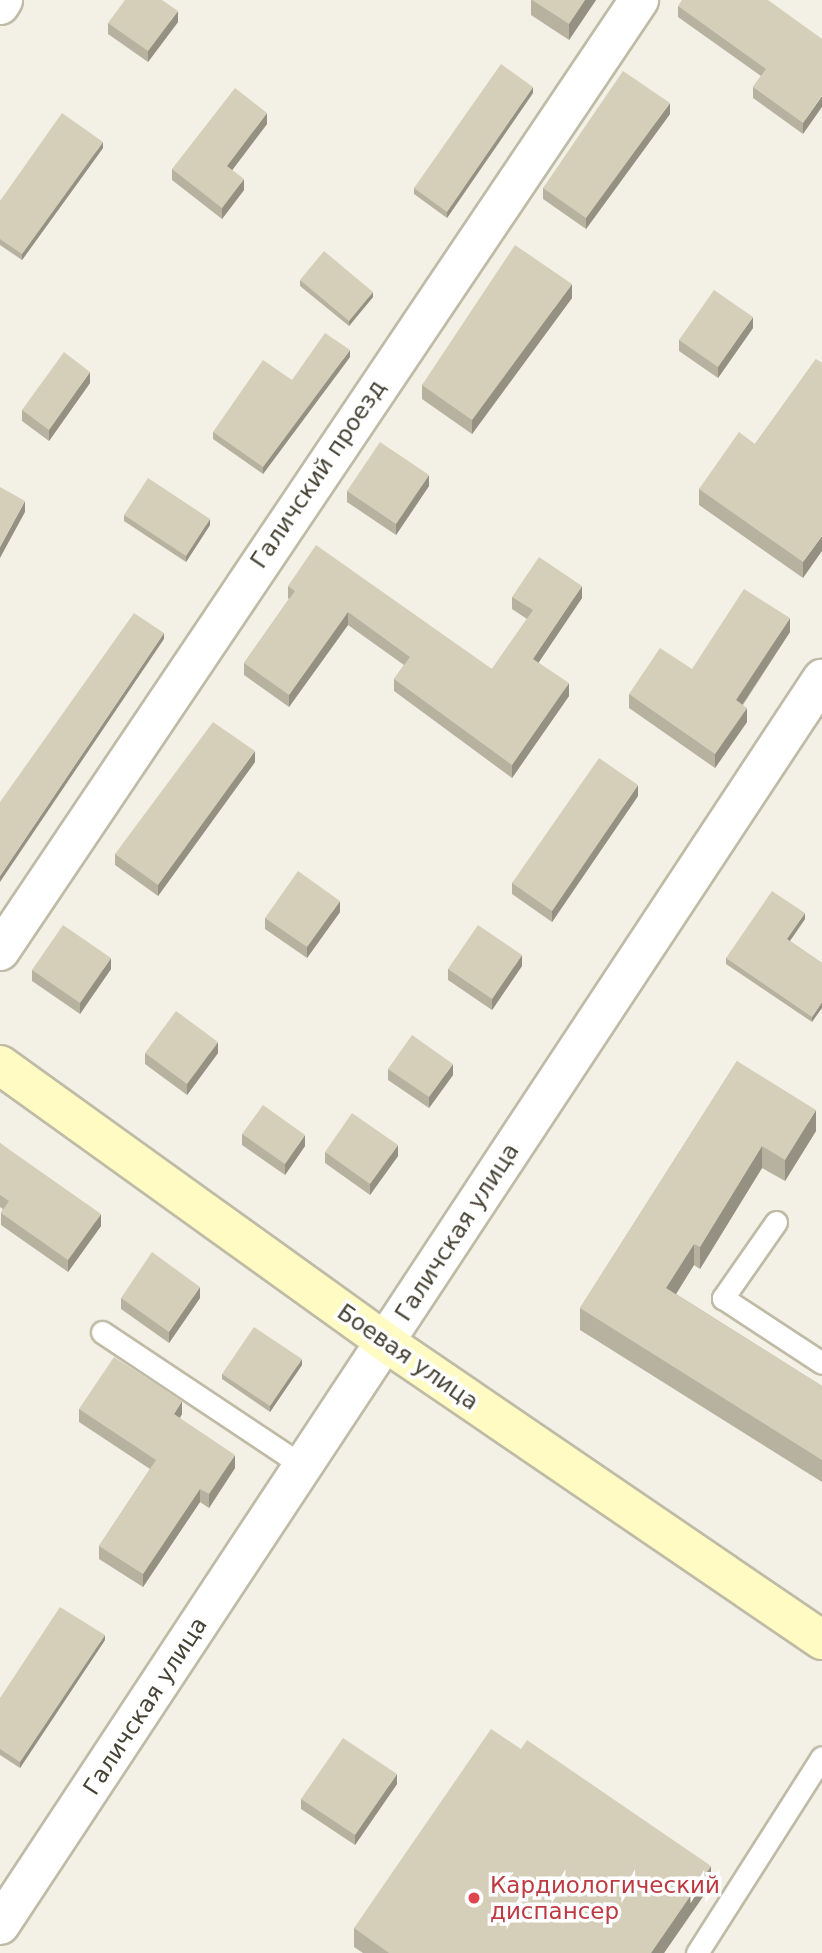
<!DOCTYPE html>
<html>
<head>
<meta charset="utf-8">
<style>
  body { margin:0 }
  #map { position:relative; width:822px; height:1953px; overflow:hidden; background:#f3f1e5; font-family:"DejaVu Sans",sans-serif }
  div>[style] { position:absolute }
  .roads { filter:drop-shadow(2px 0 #bfbba7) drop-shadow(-2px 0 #bfbba7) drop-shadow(0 2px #bfbba7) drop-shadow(0 -2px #bfbba7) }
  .lane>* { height:21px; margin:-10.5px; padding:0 10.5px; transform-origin:10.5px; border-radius:10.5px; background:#fff }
  .street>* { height:38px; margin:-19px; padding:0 19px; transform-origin:19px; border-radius:19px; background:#fff }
  .secondary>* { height:38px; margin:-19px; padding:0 19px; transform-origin:19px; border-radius:19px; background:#fffbc3 }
  .wall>* { inset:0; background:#b7b2a0 }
  .shaded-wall>* { inset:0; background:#959182 }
  .building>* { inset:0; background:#d5cfba }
  .dots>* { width:19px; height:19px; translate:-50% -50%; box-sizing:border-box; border:4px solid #fff; border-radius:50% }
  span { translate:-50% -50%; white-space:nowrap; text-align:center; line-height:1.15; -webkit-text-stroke:7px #fff; paint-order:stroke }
  .street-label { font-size:23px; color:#464234 }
  .health-label { font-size:23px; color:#be3a42 }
  .left { translate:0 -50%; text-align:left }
</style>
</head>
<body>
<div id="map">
  <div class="roads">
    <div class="lane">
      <div style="left:776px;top:1222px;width:93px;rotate:124.9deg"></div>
      <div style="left:723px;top:1298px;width:118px;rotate:33.3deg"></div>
      <div style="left:102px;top:1332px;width:242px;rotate:33.7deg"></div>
      <div style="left:697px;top:1953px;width:232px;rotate:-57.5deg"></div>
    </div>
    <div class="street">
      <div style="left:0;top:5px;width:6px;rotate:-59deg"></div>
      <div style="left:0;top:951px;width:1146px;rotate:-56.1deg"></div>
      <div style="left:0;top:1925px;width:1493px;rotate:-56.59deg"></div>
    </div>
    <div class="secondary">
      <div style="left:0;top:1065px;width:474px;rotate:35.7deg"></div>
      <div style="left:385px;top:1342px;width:529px;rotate:34.29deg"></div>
    </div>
  </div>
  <div class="wall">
    <div style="clip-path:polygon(531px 0,596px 0,569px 40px,531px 15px)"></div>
    <div style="clip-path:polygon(678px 6px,822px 39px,803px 134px,753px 98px,753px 87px,761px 76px,678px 17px)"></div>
    <div style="clip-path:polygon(178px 22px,148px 62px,108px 34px,108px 23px)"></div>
    <div style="clip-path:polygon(533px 93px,447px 218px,414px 194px,414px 188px)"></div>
    <div style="clip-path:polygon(670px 114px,586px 229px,543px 199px,543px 188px)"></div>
    <div style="clip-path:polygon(267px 124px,232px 170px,244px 190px,222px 219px,172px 180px,172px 169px)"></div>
    <div style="clip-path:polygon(103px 148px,22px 260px,0 245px,0 201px)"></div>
    <div style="clip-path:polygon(300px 280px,373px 297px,349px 326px,300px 286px)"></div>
    <div style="clip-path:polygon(572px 298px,472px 434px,422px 399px,422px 385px)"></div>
    <div style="clip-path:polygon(753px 328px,718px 378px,679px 351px,679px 340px)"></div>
    <div style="clip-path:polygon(350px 357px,263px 474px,213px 439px,213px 432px,292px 380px)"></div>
    <div style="clip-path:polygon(816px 359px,803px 578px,699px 505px,699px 489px,755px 444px)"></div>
    <div style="clip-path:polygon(90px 383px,49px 441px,22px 421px,22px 410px)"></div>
    <div style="clip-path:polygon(429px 486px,396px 535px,347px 502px,347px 491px)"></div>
    <div style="clip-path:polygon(124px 515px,210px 525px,186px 562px,124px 521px)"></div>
    <div style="clip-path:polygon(288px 586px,492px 669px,527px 619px,512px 609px,512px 597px,582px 598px,538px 663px,569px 696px,512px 778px,394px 691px,394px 679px,404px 665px,348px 625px,289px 707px,244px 675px,244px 663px,289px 599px,288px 598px)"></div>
    <div style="clip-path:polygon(790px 632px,743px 705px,747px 722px,715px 768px,629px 708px,629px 694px)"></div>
    <div style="clip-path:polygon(255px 762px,158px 896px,115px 865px,115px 854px)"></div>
    <div style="clip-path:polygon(638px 796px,552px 922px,512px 894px,512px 883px)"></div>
    <div style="clip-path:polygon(340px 912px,307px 958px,265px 929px,265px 918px)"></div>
    <div style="clip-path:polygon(805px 919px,790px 941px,822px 963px,812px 1022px,726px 964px,726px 958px)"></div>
    <div style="clip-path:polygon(522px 966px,492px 1010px,448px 980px,448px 969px)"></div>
    <div style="clip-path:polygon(111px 969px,80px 1014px,32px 981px,32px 970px)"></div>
    <div style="clip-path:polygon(145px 1053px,218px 1053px,187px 1095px,145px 1064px)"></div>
    <div style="clip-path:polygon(737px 1061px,816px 1131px,785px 1181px,762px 1168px,700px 1269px,694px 1265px,676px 1294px,822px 1386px,822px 1482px,580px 1330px,580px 1308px)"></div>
    <div style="clip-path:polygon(388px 1069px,453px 1075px,429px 1108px,388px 1080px)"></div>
    <div style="clip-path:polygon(242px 1134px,305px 1146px,285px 1175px,242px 1145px)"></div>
    <div style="clip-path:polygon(0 1143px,101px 1226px,68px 1272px,1px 1225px,1px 1213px,3px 1209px,0 1207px)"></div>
    <div style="clip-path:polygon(325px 1152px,398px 1156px,370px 1195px,325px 1163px)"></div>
    <div style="clip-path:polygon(121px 1298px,200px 1298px,169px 1343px,121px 1309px)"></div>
    <div style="clip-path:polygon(302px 1365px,270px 1412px,222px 1379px,222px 1374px)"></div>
    <div style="clip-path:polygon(79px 1409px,182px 1414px,180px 1418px,235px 1468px,209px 1508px,200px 1502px,143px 1587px,99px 1559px,99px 1546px,150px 1469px,79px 1422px)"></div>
    <div style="clip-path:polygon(105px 1640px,20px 1768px,0 1755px,0 1698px)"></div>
    <div style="clip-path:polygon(397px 1784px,355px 1845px,301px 1809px,301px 1799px)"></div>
    <div style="clip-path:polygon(711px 1885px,664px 1953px,363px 1953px,354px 1947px,354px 1928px)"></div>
  </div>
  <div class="shaded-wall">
    <div style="clip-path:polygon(585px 0,596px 0,569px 40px,569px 24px)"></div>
    <div style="clip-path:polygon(178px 11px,178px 22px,148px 62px,148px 51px)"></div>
    <div style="clip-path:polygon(533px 87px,533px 93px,447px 218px,447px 212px)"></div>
    <div style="clip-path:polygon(822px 96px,822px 107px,803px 134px,803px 123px)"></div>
    <div style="clip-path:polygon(670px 103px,670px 114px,586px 229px,586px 218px)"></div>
    <div style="clip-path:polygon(267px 113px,267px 124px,227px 177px,227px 166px)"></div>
    <div style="clip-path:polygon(103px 142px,103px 148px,22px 260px,22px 254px)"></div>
    <div style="clip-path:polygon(244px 179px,244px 190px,222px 219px,222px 208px)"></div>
    <div style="clip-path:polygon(572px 284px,572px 298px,472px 434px,472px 420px)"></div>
    <div style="clip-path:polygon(373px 292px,373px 297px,349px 326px,349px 321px)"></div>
    <div style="clip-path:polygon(753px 317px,753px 328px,718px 378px,718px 367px)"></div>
    <div style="clip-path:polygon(350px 350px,350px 357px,263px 474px,263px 467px)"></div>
    <div style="clip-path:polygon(90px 372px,90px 383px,49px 441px,49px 430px)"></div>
    <div style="clip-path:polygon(429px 475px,429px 486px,396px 535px,396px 524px)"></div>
    <div style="clip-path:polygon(25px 501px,25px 512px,0 558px,0 547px)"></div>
    <div style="clip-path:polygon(210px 519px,210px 525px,186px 562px,186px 556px)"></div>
    <div style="clip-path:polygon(822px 536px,822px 551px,803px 578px,803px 562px)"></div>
    <div style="clip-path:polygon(582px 586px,582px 598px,533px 671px,533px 659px)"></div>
    <div style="clip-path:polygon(348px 612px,348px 625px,289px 707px,289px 695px)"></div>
    <div style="clip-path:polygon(790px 618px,790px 632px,736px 714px,736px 700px)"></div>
    <div style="clip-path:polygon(164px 633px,164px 639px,0 882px,0 876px)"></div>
    <div style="clip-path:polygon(569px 683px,569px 696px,512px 778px,512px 765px)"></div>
    <div style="clip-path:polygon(747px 708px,747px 722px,715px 768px,715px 754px)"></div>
    <div style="clip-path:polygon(255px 751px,255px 762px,158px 896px,158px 885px)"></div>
    <div style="clip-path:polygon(638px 785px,638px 796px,552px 922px,552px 911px)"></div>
    <div style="clip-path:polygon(340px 901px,340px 912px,307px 958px,307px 947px)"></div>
    <div style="clip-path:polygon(805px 913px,805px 919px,787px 945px,787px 939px)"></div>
    <div style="clip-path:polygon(522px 955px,522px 966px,492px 1010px,492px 999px)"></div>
    <div style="clip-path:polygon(111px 958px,111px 969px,80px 1014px,80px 1003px)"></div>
    <div style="clip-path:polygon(822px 1002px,822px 1008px,812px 1022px,812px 1017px)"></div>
    <div style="clip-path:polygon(218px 1042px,218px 1053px,187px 1095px,187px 1084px)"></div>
    <div style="clip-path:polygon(453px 1064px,453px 1075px,429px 1108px,429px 1097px)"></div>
    <div style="clip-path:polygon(816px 1110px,816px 1131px,785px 1181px,785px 1160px)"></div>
    <div style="clip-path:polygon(305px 1135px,305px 1146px,285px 1175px,285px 1164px)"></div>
    <div style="clip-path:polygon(398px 1145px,398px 1156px,370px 1195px,370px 1184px)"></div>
    <div style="clip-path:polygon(762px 1146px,762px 1168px,700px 1269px,700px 1247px)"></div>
    <div style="clip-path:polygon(101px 1214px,101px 1226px,68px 1272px,68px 1260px)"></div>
    <div style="clip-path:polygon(694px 1244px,694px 1265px,666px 1310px,666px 1288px)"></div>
    <div style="clip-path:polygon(200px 1287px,200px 1298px,169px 1343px,169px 1332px)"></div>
    <div style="clip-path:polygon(302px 1359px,302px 1365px,270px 1412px,270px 1406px)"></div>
    <div style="clip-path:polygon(182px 1401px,182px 1414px,174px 1427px,174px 1414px)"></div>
    <div style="clip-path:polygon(235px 1455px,235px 1468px,209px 1508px,209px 1494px)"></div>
    <div style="clip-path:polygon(200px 1489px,200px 1502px,143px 1587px,143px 1574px)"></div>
    <div style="clip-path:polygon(105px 1635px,105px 1640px,20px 1768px,20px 1762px)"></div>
    <div style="clip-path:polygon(397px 1774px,397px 1784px,355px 1845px,355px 1835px)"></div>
    <div style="clip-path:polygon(711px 1866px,711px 1885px,664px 1953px,651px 1953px)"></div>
  </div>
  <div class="building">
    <div style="clip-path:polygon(125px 0,162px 0,178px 11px,148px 51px,108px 23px)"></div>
    <div style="clip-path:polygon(532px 0,585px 0,569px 24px)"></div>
    <div style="clip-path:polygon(682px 0,768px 0,822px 39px,822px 96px,803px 123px,753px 87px,766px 69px,678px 6px)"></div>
    <div style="clip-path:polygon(501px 64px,533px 87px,447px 212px,414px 188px)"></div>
    <div style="clip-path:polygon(623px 71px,670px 103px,586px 218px,543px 188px)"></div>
    <div style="clip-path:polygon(235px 88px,267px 113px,227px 166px,244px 179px,222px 208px,172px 169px)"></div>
    <div style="clip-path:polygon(62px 113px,103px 142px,22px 254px,0 239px,0 201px)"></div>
    <div style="clip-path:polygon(515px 245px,572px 284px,472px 420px,422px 385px)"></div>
    <div style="clip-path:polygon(324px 251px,373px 292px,349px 321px,300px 280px)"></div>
    <div style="clip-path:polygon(714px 290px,753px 317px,718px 367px,679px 340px)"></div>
    <div style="clip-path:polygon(325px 333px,350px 350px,263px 467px,213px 432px,263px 360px,292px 380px)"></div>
    <div style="clip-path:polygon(64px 352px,90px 372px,49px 430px,22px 410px)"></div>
    <div style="clip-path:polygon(816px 359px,822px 363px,822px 536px,803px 562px,699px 489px,739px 432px,755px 444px)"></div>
    <div style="clip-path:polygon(380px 442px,429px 475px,396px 524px,347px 491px)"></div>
    <div style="clip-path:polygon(148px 478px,210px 519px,186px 556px,124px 515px)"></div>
    <div style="clip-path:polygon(0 487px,25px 501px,0 547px)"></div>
    <div style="clip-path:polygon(316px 545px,492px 669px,533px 610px,512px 597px,539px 557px,582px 586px,533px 659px,569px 683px,512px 765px,394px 679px,410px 657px,348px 612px,289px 695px,244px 663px,295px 591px,288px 586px)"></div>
    <div style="clip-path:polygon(744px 589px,790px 618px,736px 700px,747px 708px,715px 754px,629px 694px,660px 648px,692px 669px)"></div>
    <div style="clip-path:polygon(134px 613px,164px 633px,0 876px,0 802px)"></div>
    <div style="clip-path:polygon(213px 722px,255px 751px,158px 885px,115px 854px)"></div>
    <div style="clip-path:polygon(599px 758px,638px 785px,552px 911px,512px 883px)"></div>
    <div style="clip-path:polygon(298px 871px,340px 901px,307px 947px,265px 918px)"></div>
    <div style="clip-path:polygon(772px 891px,805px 913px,787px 939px,822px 963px,822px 1002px,812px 1017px,726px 958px)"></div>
    <div style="clip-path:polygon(63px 925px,111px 958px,80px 1003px,32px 970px)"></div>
    <div style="clip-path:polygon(478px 925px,522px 955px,492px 999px,448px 969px)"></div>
    <div style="clip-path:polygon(176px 1011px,218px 1042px,187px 1084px,145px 1053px)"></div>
    <div style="clip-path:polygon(412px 1035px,453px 1064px,429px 1097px,388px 1069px)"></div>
    <div style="clip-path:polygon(737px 1061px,816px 1110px,785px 1160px,762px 1146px,700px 1247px,694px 1244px,666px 1288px,822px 1386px,822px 1460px,580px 1308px)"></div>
    <div style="clip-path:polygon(263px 1105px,305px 1135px,285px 1164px,242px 1134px)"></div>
    <div style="clip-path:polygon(352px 1113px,398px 1145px,370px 1184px,325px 1152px)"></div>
    <div style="clip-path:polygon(0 1143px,101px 1214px,68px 1260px,1px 1213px,9px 1201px,0 1195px)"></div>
    <div style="clip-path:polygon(152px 1252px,200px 1287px,169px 1332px,121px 1298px)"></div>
    <div style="clip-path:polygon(254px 1327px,302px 1359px,270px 1406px,222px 1374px)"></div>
    <div style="clip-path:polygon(114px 1357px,182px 1401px,174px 1414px,235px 1455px,209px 1494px,200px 1489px,143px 1574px,99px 1546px,156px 1460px,79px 1409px)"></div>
    <div style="clip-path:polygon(60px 1607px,105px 1635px,20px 1762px,0 1749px,0 1698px)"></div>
    <div style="clip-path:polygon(491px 1729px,521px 1749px,527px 1740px,711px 1866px,651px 1953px,389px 1953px,354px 1928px)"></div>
    <div style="clip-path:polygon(343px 1738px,397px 1774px,355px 1835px,301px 1799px)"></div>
  </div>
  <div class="dots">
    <div style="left:474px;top:1898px;background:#e0444e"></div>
  </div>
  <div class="street-label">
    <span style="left:318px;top:474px;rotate:-56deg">Галичский проезд</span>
    <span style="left:457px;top:1232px;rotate:-57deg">Галичская улица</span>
    <span style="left:408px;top:1357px;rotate:35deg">Боевая улица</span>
    <span style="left:145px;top:1706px;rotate:-57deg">Галичская улица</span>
  </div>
  <div class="health-label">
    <span class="left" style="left:490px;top:1898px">Кардиологический<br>диспансер</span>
  </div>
</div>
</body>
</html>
